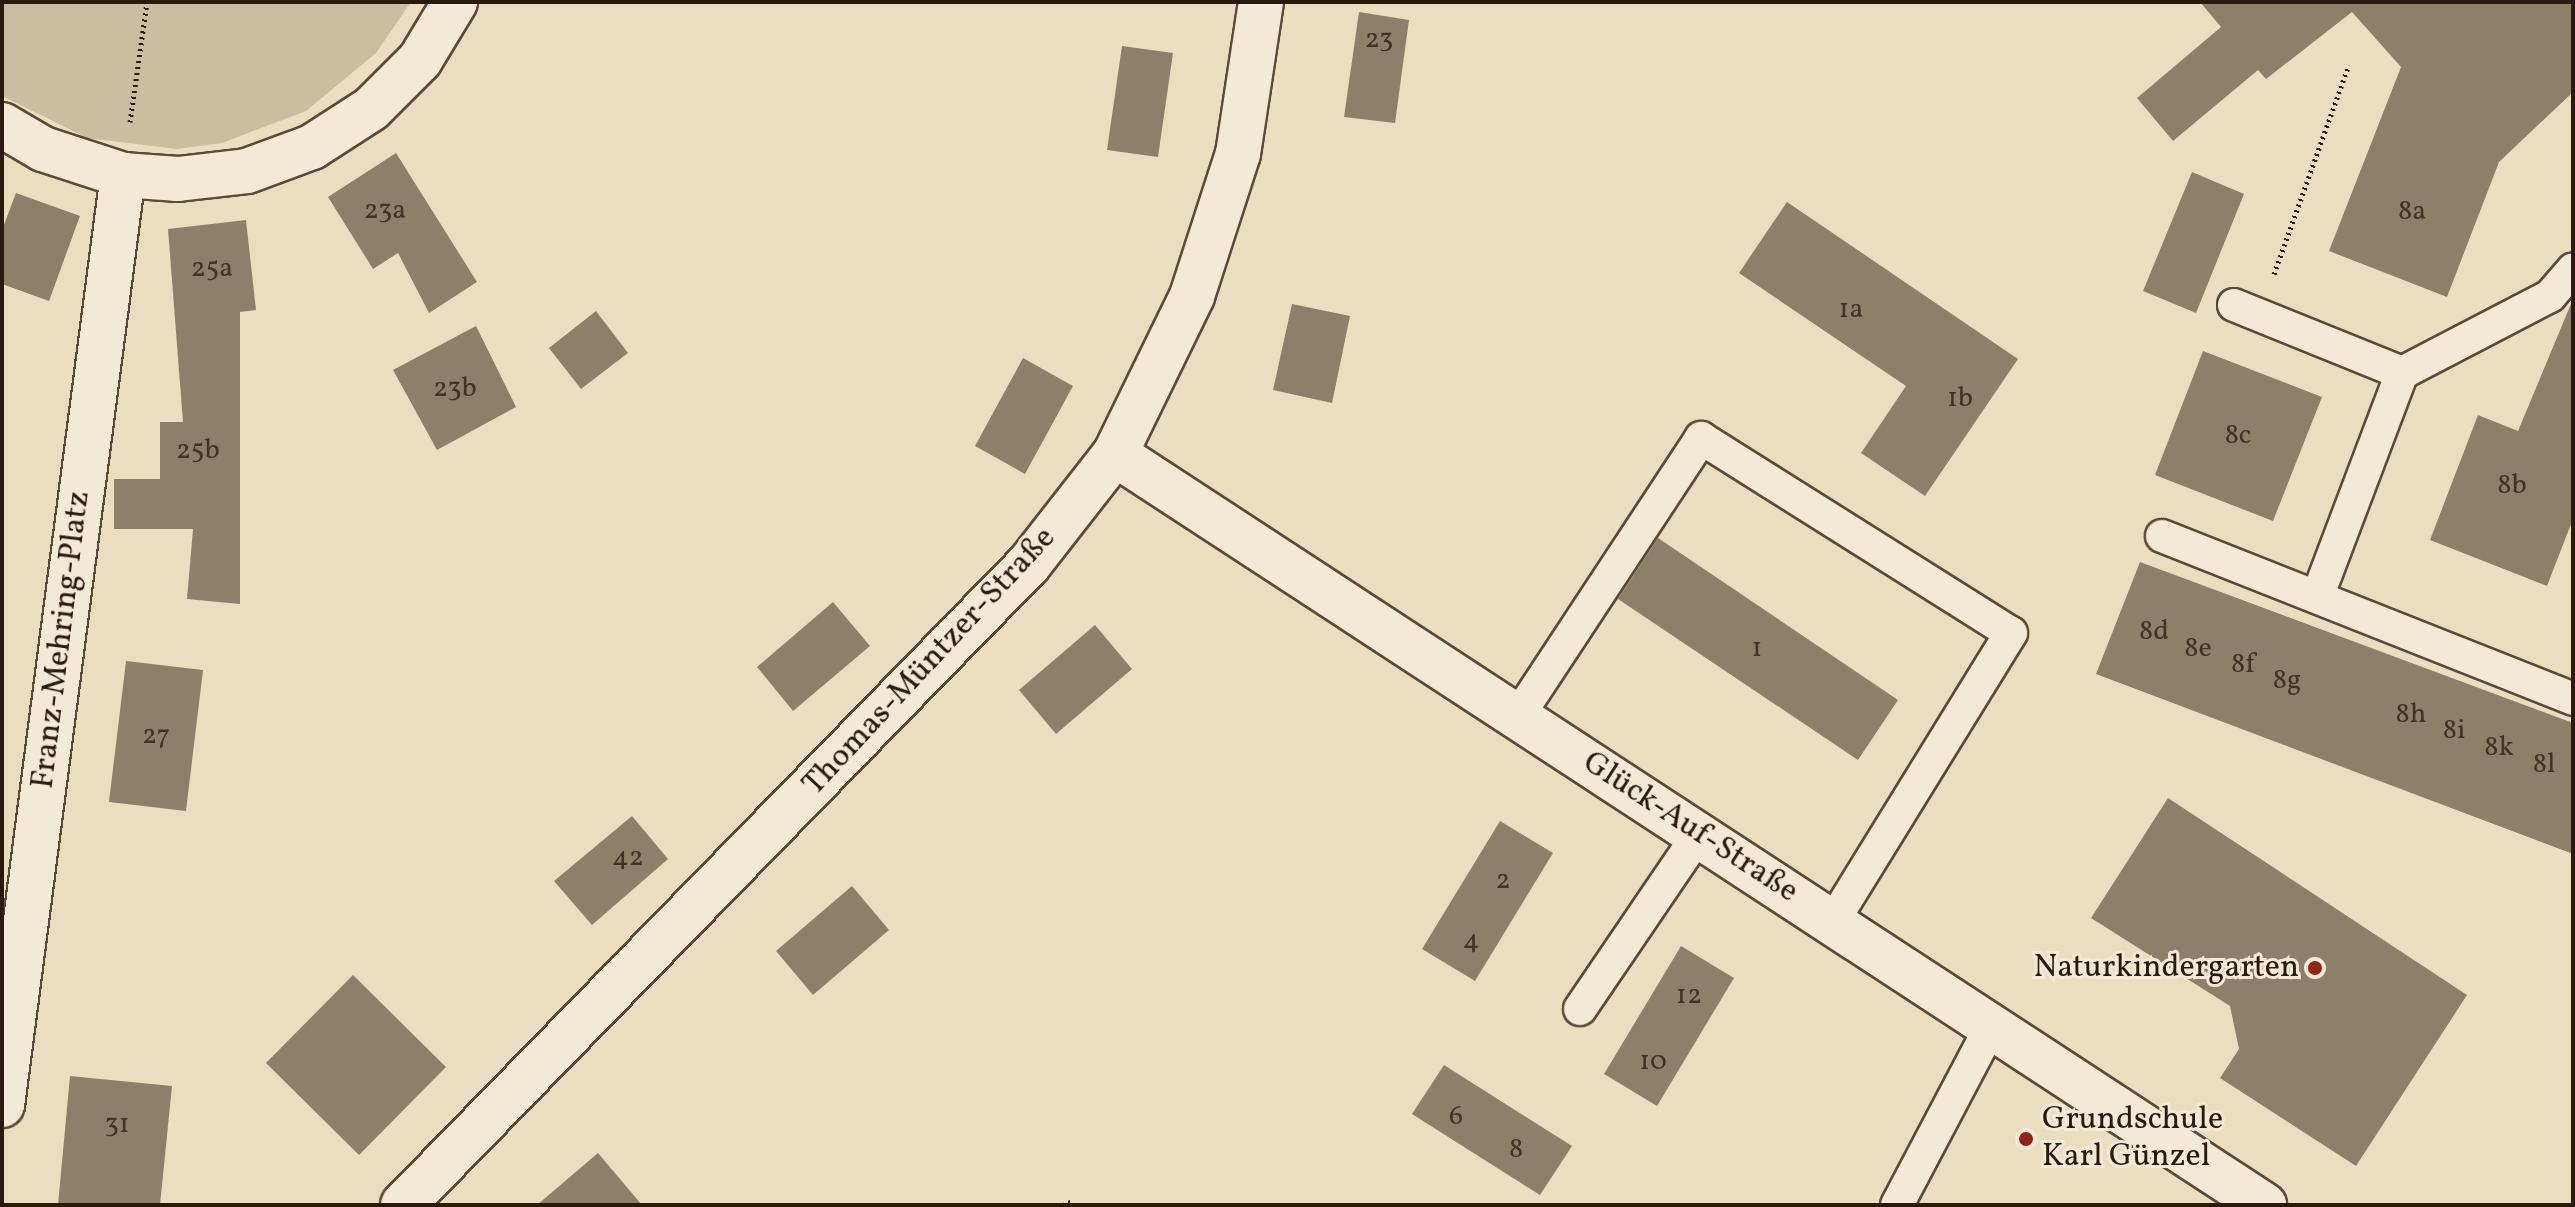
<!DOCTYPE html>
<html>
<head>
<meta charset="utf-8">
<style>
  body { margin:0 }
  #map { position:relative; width:2575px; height:1207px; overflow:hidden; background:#ebdec0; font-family:Vollkorn,serif }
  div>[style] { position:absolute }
  .green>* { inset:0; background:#cabda2 }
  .building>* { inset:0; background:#8e7f6b }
  .path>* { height:5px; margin-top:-2.5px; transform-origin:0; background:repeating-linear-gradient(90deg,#2a190e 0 2px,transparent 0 6px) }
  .roads { filter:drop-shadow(2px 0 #5a4a3a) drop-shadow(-2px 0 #5a4a3a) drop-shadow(0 2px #5a4a3a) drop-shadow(0 -2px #5a4a3a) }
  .lane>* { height:32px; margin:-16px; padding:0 16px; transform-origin:16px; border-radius:16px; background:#f2ead6 }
  .street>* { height:44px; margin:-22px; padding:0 22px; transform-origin:22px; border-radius:22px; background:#f2ead6 }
  .dots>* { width:22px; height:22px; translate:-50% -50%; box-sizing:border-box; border:4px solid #f2ead6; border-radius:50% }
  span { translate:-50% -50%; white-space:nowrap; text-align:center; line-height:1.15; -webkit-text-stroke:6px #f2ead6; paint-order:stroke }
  .number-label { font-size:28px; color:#433225 }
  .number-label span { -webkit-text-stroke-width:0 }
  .street-label { font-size:32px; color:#2a190e }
  .poi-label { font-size:32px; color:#2a190e }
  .right { translate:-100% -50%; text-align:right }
  .left { translate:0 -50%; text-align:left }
  .frame { position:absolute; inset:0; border:4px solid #2a190e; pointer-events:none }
</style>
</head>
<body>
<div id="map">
  <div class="green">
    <div style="clip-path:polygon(2px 2px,411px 2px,376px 53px,306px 111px,222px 143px,177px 149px,87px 138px,2px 96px)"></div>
  </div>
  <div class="building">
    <div style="clip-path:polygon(2200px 2px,2573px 2px,2573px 92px,2499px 162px,2447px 297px,2329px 251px,2401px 67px,2352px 12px,2266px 79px,2258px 70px,2173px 141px,2137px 98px,2221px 27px)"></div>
    <div style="clip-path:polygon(1359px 12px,1409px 20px,1395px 123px,1344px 117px)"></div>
    <div style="clip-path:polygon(1122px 46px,1173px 53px,1158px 157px,1107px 150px)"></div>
    <div style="clip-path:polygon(396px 153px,477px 282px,429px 313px,398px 253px,373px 269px,328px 197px)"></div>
    <div style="clip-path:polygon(2192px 172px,2244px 194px,2196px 313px,2143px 291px)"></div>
    <div style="clip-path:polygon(16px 193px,80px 216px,49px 301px,2px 284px,2px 230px)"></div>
    <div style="clip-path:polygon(1787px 202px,2018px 359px,1925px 496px,1861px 453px,1906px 386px,1739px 273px)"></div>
    <div style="clip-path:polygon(246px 220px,256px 310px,240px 312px,240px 604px,187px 599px,193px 529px,114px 529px,114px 479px,160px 479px,160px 422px,183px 422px,168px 229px)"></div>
    <div style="clip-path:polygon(2573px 299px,2573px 519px,2547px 586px,2430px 540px,2478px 415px,2518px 431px)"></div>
    <div style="clip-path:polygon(1292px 304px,1350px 316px,1332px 403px,1273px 390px)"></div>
    <div style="clip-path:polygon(596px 311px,628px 353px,581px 389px,549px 348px)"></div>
    <div style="clip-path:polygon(476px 326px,516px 407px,437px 450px,393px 370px)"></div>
    <div style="clip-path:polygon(2203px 351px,2322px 397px,2273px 521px,2155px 475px)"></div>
    <div style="clip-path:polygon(1023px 358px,1073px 386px,1025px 474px,975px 446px)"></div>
    <div style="clip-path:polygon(1658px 538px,1898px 700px,1858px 760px,1618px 599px)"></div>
    <div style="clip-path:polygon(2140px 562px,2573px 723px,2573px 854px,2096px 674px)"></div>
    <div style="clip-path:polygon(833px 602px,870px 646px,793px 711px,757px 667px)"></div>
    <div style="clip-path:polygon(1095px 625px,1132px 669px,1056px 734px,1019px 690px)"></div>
    <div style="clip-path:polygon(126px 661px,203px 670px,186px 811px,109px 802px)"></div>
    <div style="clip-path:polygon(2168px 798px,2467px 995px,2356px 1166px,2220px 1078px,2239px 1049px,2230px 1006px,2091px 918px)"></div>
    <div style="clip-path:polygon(632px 816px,668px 859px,592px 925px,554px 881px)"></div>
    <div style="clip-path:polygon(1500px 821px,1553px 853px,1475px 981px,1422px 949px)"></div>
    <div style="clip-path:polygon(852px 886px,889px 930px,813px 995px,776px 951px)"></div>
    <div style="clip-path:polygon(1681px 946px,1734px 978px,1657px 1106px,1604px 1074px)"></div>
    <div style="clip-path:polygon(353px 975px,446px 1067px,359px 1155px,266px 1063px)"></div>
    <div style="clip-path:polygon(1444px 1065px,1572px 1146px,1540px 1195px,1412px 1114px)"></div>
    <div style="clip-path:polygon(70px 1076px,172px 1086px,160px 1205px,58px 1205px)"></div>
    <div style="clip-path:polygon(598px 1153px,642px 1205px,537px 1205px)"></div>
  </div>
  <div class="path">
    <div style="left:130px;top:122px;width:121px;rotate:-81.9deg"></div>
    <div style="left:2274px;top:274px;width:222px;rotate:-70.3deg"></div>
    <div style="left:1063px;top:1205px;width:11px;rotate:-22deg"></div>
  </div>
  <div class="roads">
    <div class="lane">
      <div style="left:2234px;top:305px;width:181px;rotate:22deg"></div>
      <div style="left:2402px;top:373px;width:167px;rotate:-27.5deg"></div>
      <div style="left:2550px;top:296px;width:35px;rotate:-49deg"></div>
      <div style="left:2162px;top:536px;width:442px;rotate:21.6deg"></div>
      <div style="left:2318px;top:595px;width:237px;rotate:-69.3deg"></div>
      <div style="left:1518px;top:716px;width:333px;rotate:-56.6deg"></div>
      <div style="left:1701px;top:438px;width:366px;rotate:32.2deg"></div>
      <div style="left:2011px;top:633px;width:339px;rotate:121.7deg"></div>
      <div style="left:1580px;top:1009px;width:212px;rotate:-55.8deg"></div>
      <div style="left:1897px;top:1205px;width:204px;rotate:-62.2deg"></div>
    </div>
    <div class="street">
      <div style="left:2px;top:125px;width:48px;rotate:30.3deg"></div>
      <div style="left:43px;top:149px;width:84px;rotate:18deg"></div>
      <div style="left:123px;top:175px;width:55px;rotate:4.2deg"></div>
      <div style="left:178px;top:179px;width:69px;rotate:-6.6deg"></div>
      <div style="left:247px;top:171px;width:69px;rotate:-20.3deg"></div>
      <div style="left:312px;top:147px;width:70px;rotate:-32.8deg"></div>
      <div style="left:371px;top:109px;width:69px;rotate:-45deg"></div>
      <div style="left:420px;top:60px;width:68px;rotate:-58.9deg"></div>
      <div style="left:1115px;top:454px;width:1373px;rotate:33.17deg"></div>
      <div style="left:2px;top:1105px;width:938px;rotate:-82.59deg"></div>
      <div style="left:403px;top:1205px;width:896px;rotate:-45.68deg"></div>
      <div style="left:1029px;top:564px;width:140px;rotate:-52deg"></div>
      <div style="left:1115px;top:454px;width:176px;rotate:-64deg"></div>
      <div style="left:1192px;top:296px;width:149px;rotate:-72.1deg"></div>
      <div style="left:1238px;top:154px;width:154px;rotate:-81.4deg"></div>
    </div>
  </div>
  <div class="dots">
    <div style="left:2315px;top:968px;background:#8f2418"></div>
    <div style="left:2026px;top:1139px;background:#8f2418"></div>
  </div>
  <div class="number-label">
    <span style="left:1379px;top:40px">23</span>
    <span style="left:385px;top:211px">23a</span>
    <span style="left:2412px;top:212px">8a</span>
    <span style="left:212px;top:269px">25a</span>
    <span style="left:1851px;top:310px">1a</span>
    <span style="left:455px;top:389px">23b</span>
    <span style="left:1960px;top:399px">1b</span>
    <span style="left:2238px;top:436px">8c</span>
    <span style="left:198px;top:451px">25b</span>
    <span style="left:2512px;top:486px">8b</span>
    <span style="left:2154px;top:632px">8d</span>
    <span style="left:1757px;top:649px">1</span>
    <span style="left:2198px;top:649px">8e</span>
    <span style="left:2243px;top:665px">8f</span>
    <span style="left:2287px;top:681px">8g</span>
    <span style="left:2411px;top:715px">8h</span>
    <span style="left:2454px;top:731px">8i</span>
    <span style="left:156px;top:736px">27</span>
    <span style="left:2499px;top:748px">8k</span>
    <span style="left:2544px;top:765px">8l</span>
    <span style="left:628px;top:858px">42</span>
    <span style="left:1503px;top:881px">2</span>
    <span style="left:1471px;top:941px">4</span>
    <span style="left:1689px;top:996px">12</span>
    <span style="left:1653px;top:1062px">10</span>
    <span style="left:1456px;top:1117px">6</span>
    <span style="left:117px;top:1125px">31</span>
    <span style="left:1516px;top:1150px">8</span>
  </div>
  <div class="street-label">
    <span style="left:62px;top:640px;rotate:-83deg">Franz-Mehring-Platz</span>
    <span style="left:930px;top:662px;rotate:-47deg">Thomas-Müntzer-Straße</span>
    <span style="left:1690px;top:828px;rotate:33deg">Glück-Auf-Straße</span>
  </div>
  <div class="poi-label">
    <span class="right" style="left:2299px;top:968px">Naturkindergarten</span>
    <span class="left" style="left:2042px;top:1139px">Grundschule<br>Karl Günzel</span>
  </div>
  <div class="frame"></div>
</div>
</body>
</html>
